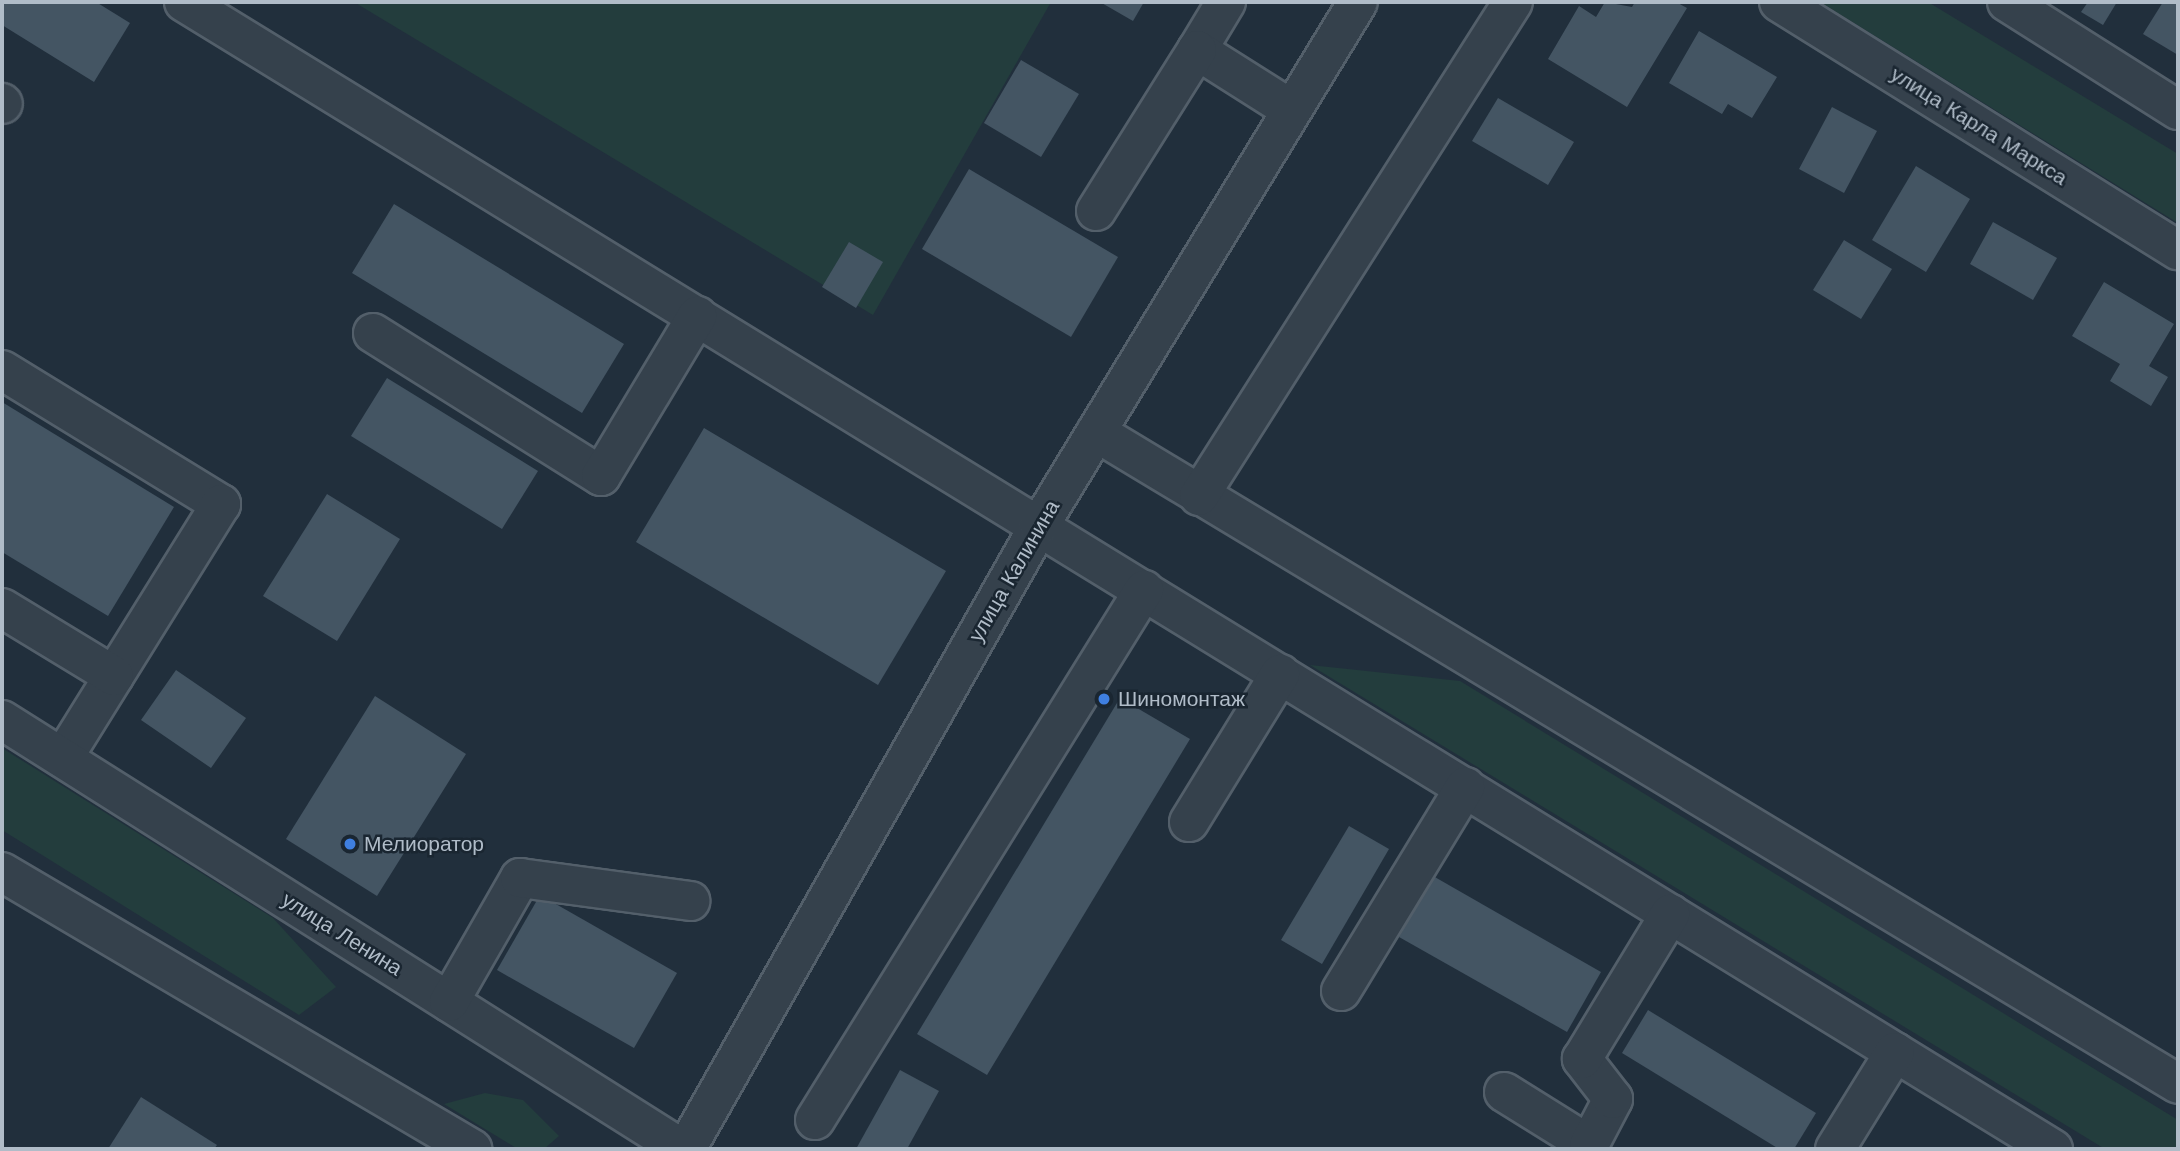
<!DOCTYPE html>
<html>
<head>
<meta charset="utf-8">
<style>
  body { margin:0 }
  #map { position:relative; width:2180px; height:1151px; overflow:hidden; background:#212f3c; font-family:"Work Sans",sans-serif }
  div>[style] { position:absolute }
  .green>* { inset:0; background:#233d3d }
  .building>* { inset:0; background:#445563 }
  .roads { filter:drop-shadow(2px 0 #535f6a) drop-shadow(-2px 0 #535f6a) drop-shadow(0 2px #535f6a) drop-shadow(0 -2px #535f6a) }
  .minor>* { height:38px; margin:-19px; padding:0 19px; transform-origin:19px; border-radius:19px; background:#35414c }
  .dots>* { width:19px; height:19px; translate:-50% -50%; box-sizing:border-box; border:4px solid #1a2631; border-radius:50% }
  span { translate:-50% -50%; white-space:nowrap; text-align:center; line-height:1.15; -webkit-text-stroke:5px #1a2631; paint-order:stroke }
  .street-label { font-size:21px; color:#b0bcc8 }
  .poi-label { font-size:21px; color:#b0bcc8 }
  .left { translate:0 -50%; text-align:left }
  .frame { position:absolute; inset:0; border:4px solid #b0bcc8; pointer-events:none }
</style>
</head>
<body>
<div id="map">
  <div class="green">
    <div style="clip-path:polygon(354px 2px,1051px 2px,873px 315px)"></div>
    <div style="clip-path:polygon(1820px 2px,1928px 2px,2178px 154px,2178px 223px)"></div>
    <div style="clip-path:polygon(1310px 665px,1460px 681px,2178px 1120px,2178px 1149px,2105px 1149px)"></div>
    <div style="clip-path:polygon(2px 748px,273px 918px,336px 987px,299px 1015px,2px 830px)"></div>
    <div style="clip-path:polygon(485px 1093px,523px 1100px,559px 1136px,544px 1149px,518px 1149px,444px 1104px)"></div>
  </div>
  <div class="building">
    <div style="clip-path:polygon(2px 2px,96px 2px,130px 23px,94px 82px,2px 25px)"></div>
    <div style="clip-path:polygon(1100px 2px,1144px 2px,1133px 21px)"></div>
    <div style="clip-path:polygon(1605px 2px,1632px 7px,1635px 2px,1676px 2px,1687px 8px,1627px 107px,1548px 59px,1579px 6px,1596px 17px)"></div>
    <div style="clip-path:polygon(2088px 2px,2117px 2px,2103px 25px,2081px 12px)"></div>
    <div style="clip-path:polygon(2163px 2px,2178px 2px,2178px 55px,2143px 34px)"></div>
    <div style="clip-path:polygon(1699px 31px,1777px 77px,1752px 118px,1728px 104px,1722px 114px,1669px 83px)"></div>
    <div style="clip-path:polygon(1021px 60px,1079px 94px,1041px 157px,984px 123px)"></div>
    <div style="clip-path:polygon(1498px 98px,1574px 142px,1548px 185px,1472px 141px)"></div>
    <div style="clip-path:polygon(1832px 107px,1877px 131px,1844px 193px,1799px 169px)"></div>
    <div style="clip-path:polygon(1916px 166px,1970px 199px,1926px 272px,1872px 240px)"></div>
    <div style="clip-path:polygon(969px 169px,1118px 257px,1071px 337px,922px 249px)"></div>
    <div style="clip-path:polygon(394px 204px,624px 344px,582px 413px,352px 273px)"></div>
    <div style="clip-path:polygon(1993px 222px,2057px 258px,2033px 300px,1970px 264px)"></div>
    <div style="clip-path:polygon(1844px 240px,1892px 269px,1861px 319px,1813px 290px)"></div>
    <div style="clip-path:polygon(849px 242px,883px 262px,856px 308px,822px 287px)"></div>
    <div style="clip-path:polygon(2104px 282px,2174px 324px,2149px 366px,2168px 377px,2151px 406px,2110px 381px,2120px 364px,2072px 336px)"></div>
    <div style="clip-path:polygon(387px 378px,538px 471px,502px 529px,351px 436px)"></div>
    <div style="clip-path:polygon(2px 402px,174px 507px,108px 616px,2px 552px)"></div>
    <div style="clip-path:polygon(704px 428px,946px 571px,878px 685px,636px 542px)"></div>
    <div style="clip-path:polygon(327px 494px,400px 539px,337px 641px,263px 596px)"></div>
    <div style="clip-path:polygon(176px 670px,246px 718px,211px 768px,141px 720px)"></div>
    <div style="clip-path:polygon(375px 696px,466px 754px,377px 896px,286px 839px)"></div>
    <div style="clip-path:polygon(1120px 698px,1190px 739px,987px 1075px,917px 1034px)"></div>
    <div style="clip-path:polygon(1349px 826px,1389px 849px,1322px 964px,1281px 940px)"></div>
    <div style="clip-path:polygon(1433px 876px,1601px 972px,1567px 1032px,1399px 937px)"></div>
    <div style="clip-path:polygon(540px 895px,677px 973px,634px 1048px,497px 970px)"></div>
    <div style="clip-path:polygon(1648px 1010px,1816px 1113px,1794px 1149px,1779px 1149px,1622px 1053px)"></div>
    <div style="clip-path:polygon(900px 1070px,939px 1091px,907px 1149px,856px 1149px)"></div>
    <div style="clip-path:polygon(141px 1097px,217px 1145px,214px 1149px,108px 1149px)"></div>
  </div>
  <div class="roads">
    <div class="minor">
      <div style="left:184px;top:2px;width:2193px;rotate:31.54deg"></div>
      <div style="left:1226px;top:2px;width:56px;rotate:121.1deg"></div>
      <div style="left:1197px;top:50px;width:112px;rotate:32.3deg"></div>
      <div style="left:1779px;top:2px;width:470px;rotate:31.9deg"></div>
      <div style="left:2007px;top:2px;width:202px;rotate:32.3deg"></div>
      <div style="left:2px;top:103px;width:1px;rotate:45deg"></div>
      <div style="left:1096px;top:211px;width:190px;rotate:-57.9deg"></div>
      <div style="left:373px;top:333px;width:269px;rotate:32.1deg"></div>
      <div style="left:601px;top:476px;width:187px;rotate:-59deg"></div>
      <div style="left:2px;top:370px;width:257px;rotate:31.5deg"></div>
      <div style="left:221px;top:504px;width:299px;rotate:121.9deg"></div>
      <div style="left:1096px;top:432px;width:1263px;rotate:31.07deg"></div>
      <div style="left:1199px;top:496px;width:585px;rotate:-57.56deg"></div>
      <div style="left:2px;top:608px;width:131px;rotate:31.3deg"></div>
      <div style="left:2px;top:720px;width:804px;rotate:32.25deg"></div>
      <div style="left:1189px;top:822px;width:174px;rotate:-58.4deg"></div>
      <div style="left:2px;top:872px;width:546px;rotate:30.51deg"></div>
      <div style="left:1341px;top:991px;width:239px;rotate:-58.7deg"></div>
      <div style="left:449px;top:1002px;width:143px;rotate:-60.2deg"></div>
      <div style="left:520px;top:878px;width:172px;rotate:7.7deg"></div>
      <div style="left:1504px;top:1092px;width:100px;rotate:31.9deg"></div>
      <div style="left:1589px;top:1145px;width:52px;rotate:-62.4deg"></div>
      <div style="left:1613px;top:1099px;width:51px;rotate:-127.8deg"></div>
      <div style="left:1582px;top:1059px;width:170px;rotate:-58.7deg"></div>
      <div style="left:815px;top:1120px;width:624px;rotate:-58.17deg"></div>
      <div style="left:686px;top:1149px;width:716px;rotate:-60.46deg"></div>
      <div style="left:1039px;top:526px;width:613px;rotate:-58.67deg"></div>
      <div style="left:1835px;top:1149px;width:114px;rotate:-58.3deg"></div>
    </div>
  </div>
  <div class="dots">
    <div style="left:1104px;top:699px;background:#3f7fe0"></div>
    <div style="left:350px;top:844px;background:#3f7fe0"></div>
  </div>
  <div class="street-label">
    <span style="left:1979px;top:126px;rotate:32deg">улица Карла Маркса</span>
    <span style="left:1014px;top:571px;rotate:-60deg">улица Калинина</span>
    <span style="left:342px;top:934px;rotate:32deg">улица Ленина</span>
  </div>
  <div class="poi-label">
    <span class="left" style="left:1118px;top:699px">Шиномонтаж</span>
    <span class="left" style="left:364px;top:844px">Мелиоратор</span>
  </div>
  <div class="frame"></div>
</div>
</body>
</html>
